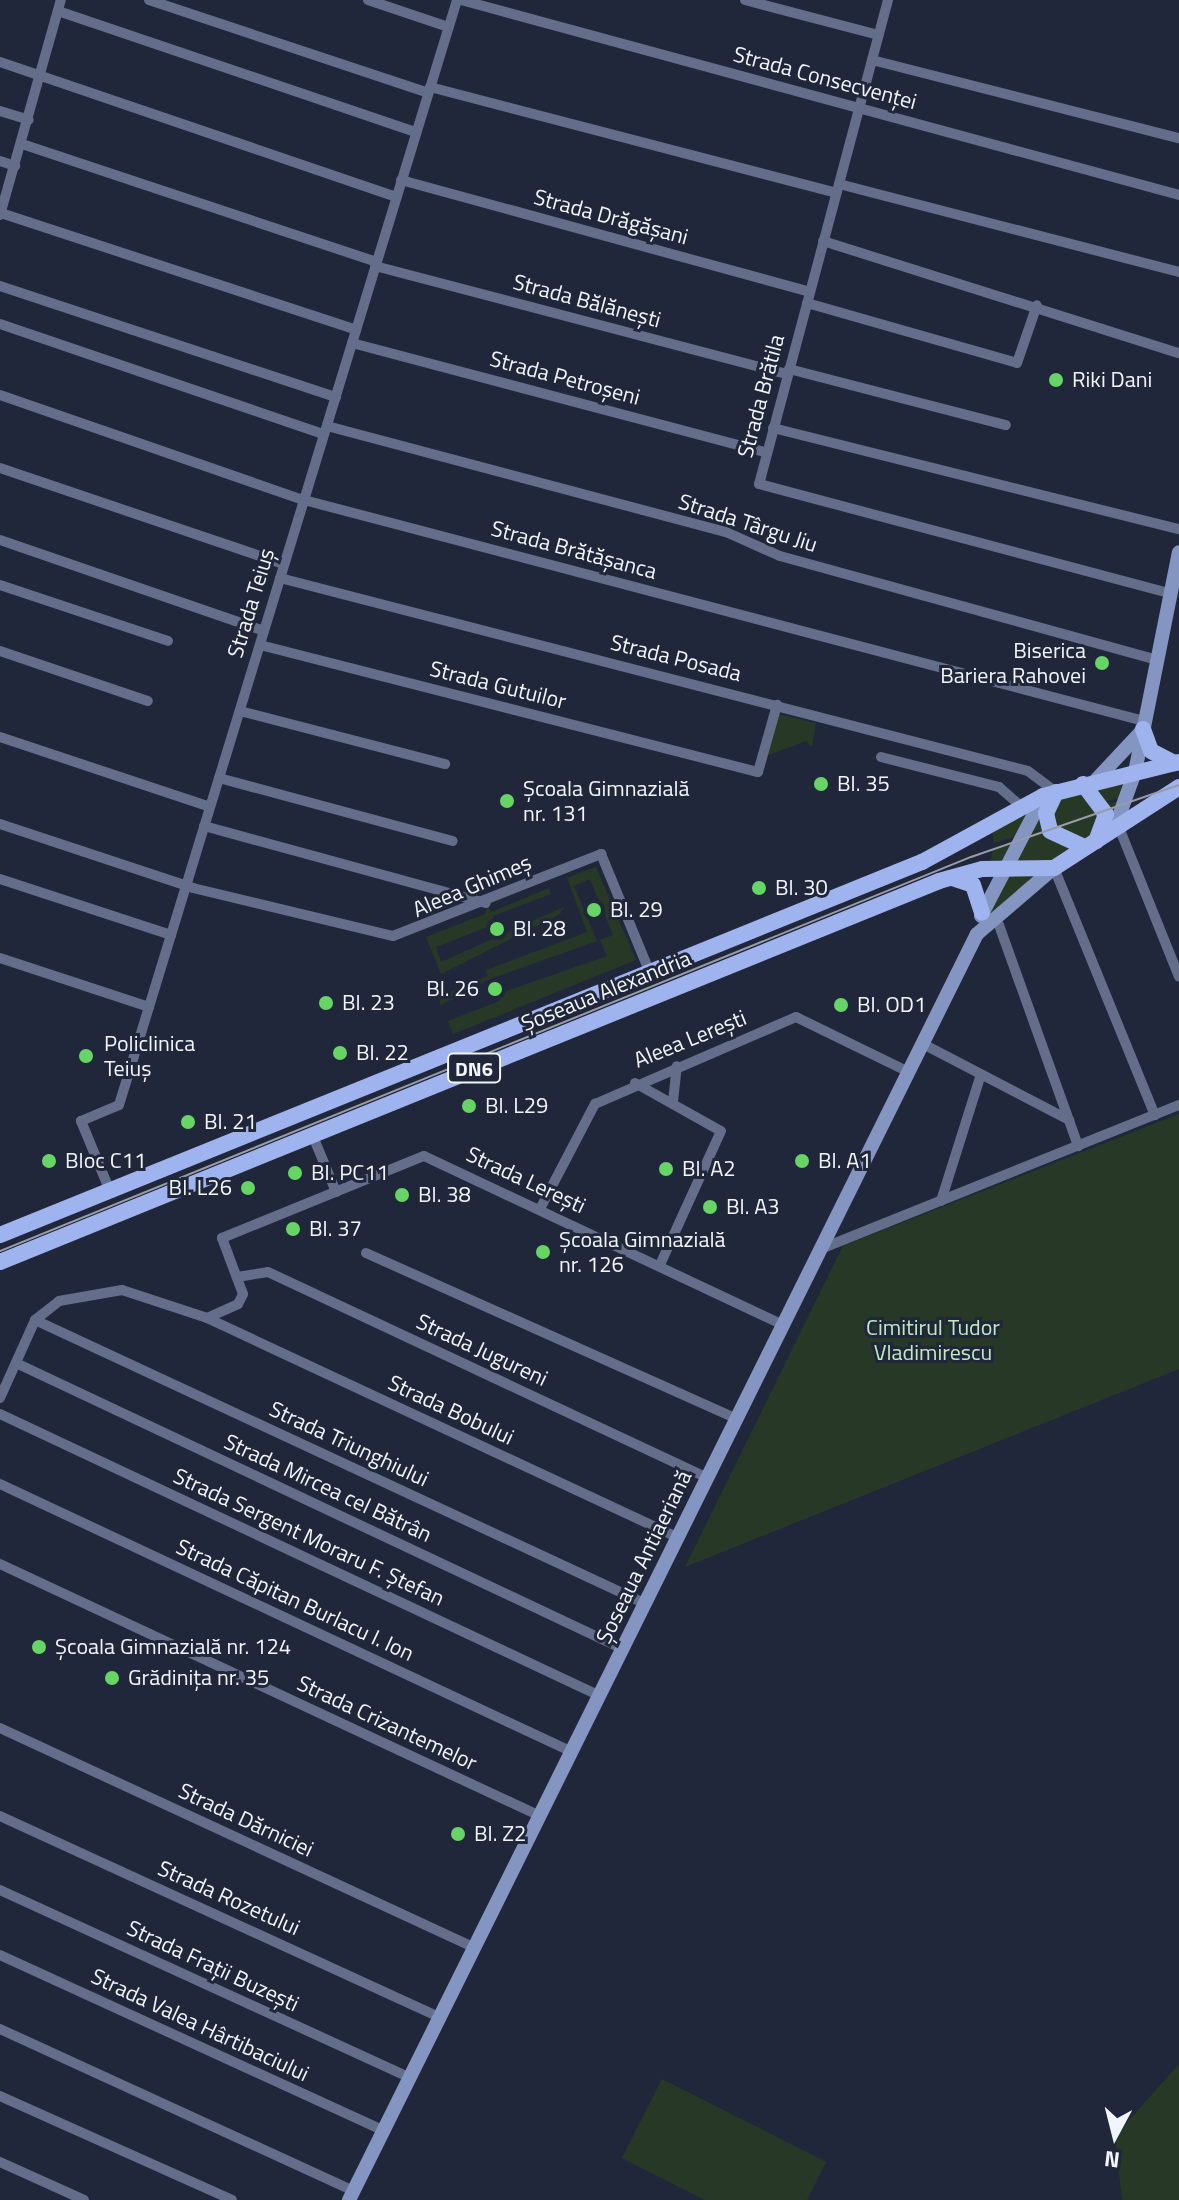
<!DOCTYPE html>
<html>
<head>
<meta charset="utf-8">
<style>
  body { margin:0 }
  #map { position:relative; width:1179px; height:2200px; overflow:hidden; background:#21273a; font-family:"Titillium Web",sans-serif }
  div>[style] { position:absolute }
  .green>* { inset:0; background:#273926 }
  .minor>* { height:10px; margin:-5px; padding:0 5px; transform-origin:5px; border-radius:5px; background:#646e8a }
  .secondary>* { height:14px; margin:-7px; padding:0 7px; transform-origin:7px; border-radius:7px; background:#8595c2 }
  .primary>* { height:16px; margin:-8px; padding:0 8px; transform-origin:8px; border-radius:8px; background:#9fb3ee }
  .tram>* { height:2px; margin:-1px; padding:0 1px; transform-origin:1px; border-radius:1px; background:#979ca8 }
  .dots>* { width:22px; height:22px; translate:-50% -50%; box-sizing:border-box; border:4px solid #21273a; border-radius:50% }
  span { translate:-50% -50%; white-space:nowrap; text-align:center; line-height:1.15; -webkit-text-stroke:6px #21273a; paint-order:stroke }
  .shield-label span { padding:2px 6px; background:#21273a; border:2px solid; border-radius:6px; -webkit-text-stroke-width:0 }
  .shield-label { font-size:20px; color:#f2f5fd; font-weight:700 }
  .street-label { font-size:22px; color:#f2f5fd }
  .poi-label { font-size:22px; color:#f2f5fd }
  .left { translate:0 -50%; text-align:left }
  .right { translate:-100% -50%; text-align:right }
  .park-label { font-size:22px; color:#c1eabf }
  .north { position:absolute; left:1075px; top:2096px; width:80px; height:80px; -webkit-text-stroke:6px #21273a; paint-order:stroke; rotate:187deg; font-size:22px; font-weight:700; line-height:32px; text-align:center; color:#f2f5fd }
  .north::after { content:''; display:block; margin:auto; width:28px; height:36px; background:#f2f5fd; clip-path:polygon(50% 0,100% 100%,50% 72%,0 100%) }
</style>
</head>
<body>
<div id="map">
  <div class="green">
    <div style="clip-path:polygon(777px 714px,816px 723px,812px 747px,806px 741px,766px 756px)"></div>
    <div style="clip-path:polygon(1135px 772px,1129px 795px,1102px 803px,1127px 801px,1118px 823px,987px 922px,1002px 869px,989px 869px,993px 849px,1048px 827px,994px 843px,991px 823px)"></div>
    <div style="clip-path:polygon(596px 867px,636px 960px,453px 1034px,448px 1021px,500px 1001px,498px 994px,607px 956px,600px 940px,613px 935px,590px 879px,574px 886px,597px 941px,490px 979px,441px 1005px,438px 997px,488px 976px,486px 970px,587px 932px,567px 878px)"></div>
    <div style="clip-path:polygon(549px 888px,551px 894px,493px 916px,495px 924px,436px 947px,441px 962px,564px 907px,560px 914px,441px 974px,426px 937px,485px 914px,488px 905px,491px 912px)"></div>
    <div style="clip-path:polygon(1179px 1114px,1179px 1369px,685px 1567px,843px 1246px)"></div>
    <div style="clip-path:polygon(1179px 2064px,1179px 2200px,1122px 2200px,1115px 2136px)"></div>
    <div style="clip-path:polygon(662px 2079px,826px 2162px,807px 2200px,705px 2200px,622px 2158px)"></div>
  </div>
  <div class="minor">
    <div style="left:149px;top:0;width:294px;rotate:18.4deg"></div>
    <div style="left:368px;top:0;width:84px;rotate:18.6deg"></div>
    <div style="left:461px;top:0;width:744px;rotate:15.19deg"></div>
    <div style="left:745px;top:0;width:138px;rotate:14.7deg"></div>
    <div style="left:888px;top:0;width:501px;rotate:104.92deg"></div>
    <div style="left:759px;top:484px;width:425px;rotate:14.9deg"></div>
    <div style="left:58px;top:11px;width:378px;rotate:18.7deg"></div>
    <div style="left:872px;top:60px;width:317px;rotate:14.3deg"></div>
    <div style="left:0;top:62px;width:418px;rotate:18.8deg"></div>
    <div style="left:430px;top:87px;width:420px;rotate:14.6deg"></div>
    <div style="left:0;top:111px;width:30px;rotate:17deg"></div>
    <div style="left:22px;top:144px;width:374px;rotate:18.4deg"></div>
    <div style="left:0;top:161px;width:16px;rotate:18deg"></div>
    <div style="left:401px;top:180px;width:424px;rotate:15.3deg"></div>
    <div style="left:839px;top:184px;width:351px;rotate:14.5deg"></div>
    <div style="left:1px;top:213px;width:374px;rotate:18.2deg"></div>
    <div style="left:0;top:215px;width:223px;rotate:-74.2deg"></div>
    <div style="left:823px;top:241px;width:373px;rotate:17.5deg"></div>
    <div style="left:375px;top:266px;width:427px;rotate:14.7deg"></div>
    <div style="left:0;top:286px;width:354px;rotate:18.3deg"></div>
    <div style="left:807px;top:303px;width:218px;rotate:15.9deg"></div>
    <div style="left:1017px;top:363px;width:61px;rotate:-71deg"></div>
    <div style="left:0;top:324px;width:342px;rotate:18.8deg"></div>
    <div style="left:352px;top:343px;width:429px;rotate:14.8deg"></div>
    <div style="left:789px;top:369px;width:224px;rotate:14.5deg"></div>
    <div style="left:0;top:395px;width:322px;rotate:19.1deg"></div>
    <div style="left:304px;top:500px;width:869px;rotate:14.74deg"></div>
    <div style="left:327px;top:426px;width:413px;rotate:14.9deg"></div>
    <div style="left:726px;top:532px;width:59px;rotate:24deg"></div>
    <div style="left:780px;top:556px;width:391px;rotate:15.4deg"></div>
    <div style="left:773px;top:428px;width:418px;rotate:14deg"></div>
    <div style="left:0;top:468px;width:300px;rotate:18.7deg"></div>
    <div style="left:0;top:540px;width:279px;rotate:19deg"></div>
    <div style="left:280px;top:578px;width:772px;rotate:14.47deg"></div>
    <div style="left:1028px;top:771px;width:35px;rotate:37deg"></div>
    <div style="left:0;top:585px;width:177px;rotate:18.4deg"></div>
    <div style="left:260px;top:645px;width:514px;rotate:14.31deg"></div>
    <div style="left:758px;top:772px;width:70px;rotate:-74.2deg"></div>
    <div style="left:0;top:651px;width:156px;rotate:18.7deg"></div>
    <div style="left:240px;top:711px;width:212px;rotate:14.5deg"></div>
    <div style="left:0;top:737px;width:221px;rotate:18.4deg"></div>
    <div style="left:881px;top:757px;width:122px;rotate:14.3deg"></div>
    <div style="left:999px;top:787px;width:29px;rotate:41deg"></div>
    <div style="left:219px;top:778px;width:242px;rotate:15.1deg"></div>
    <div style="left:0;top:824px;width:203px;rotate:18.3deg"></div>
    <div style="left:193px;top:888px;width:206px;rotate:13.5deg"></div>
    <div style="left:393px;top:936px;width:224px;rotate:-21.5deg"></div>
    <div style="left:601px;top:854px;width:129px;rotate:67.6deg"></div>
    <div style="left:204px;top:826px;width:292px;rotate:15.3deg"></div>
    <div style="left:1120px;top:830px;width:158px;rotate:68.1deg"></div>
    <div style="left:1054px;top:868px;width:267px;rotate:67.8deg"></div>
    <div style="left:0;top:879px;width:180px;rotate:18.1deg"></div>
    <div style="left:990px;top:918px;width:11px;rotate:38deg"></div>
    <div style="left:999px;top:925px;width:235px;rotate:70.3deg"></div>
    <div style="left:0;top:958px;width:157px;rotate:18.2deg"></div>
    <div style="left:923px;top:1044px;width:165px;rotate:27.5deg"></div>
    <div style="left:635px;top:1083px;width:98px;rotate:29.2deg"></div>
    <div style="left:721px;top:1131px;width:147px;rotate:114.5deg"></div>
    <div style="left:673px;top:1102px;width:36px;rotate:-84deg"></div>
    <div style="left:312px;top:1134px;width:63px;rotate:67.5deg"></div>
    <div style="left:110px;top:1191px;width:76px;rotate:-112.5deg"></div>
    <div style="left:81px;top:1121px;width:41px;rotate:-22.8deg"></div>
    <div style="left:119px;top:1105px;width:1156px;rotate:-72.99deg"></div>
    <div style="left:941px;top:1201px;width:133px;rotate:-72.5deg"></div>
    <div style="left:540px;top:1209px;width:119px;rotate:-62.4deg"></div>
    <div style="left:595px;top:1104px;width:219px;rotate:-23.4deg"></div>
    <div style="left:796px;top:1017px;width:126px;rotate:26deg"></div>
    <div style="left:823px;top:1248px;width:384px;rotate:-21.9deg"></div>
    <div style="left:366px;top:1253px;width:406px;rotate:24.1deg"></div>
    <div style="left:237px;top:1277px;width:31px;rotate:-9deg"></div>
    <div style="left:268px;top:1272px;width:485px;rotate:25.1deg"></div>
    <div style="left:207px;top:1318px;width:521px;rotate:24.99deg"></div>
    <div style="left:35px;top:1320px;width:674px;rotate:24.93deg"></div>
    <div style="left:16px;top:1363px;width:671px;rotate:25.23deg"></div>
    <div style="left:0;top:1398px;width:85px;rotate:-65.8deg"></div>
    <div style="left:35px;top:1320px;width:31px;rotate:-38deg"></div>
    <div style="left:59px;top:1301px;width:64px;rotate:-9.9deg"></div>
    <div style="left:122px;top:1290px;width:89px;rotate:18.2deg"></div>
    <div style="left:207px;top:1318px;width:34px;rotate:-24deg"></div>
    <div style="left:238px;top:1304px;width:11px;rotate:-63deg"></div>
    <div style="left:243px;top:1294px;width:60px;rotate:-110.6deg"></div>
    <div style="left:222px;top:1238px;width:218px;rotate:-22.1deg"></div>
    <div style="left:424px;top:1156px;width:397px;rotate:25.2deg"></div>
    <div style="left:0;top:1414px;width:663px;rotate:25.17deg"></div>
    <div style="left:0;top:1484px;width:632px;rotate:25.1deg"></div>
    <div style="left:0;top:1564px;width:596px;rotate:25.02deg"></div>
    <div style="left:0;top:1728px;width:523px;rotate:24.85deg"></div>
    <div style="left:0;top:1816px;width:484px;rotate:24.6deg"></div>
    <div style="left:0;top:1890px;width:451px;rotate:24.6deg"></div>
    <div style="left:0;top:1955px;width:422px;rotate:24.6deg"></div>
    <div style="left:0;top:2029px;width:389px;rotate:24.6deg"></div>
    <div style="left:0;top:2096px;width:254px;rotate:24.1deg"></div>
    <div style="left:0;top:2162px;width:92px;rotate:24.3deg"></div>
  </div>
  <div class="secondary">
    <div style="left:1095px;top:781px;width:66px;rotate:-46.8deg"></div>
    <div style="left:1114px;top:830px;width:62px;rotate:-70.1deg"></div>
    <div style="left:1135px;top:772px;width:224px;rotate:-78.7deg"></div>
    <div style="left:981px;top:916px;width:134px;rotate:-62.5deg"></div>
    <div style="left:349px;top:2200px;width:1413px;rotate:-63.62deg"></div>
    <div style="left:977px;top:934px;width:101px;rotate:-40.6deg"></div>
  </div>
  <div class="primary">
    <div style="left:1143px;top:729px;width:23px;rotate:70deg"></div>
    <div style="left:1151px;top:751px;width:27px;rotate:27deg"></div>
    <div style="left:1083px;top:784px;width:38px;rotate:53deg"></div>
    <div style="left:1106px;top:814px;width:29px;rotate:110deg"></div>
    <div style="left:1056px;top:792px;width:23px;rotate:115deg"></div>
    <div style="left:1046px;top:813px;width:18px;rotate:77deg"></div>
    <div style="left:1050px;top:831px;width:38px;rotate:25deg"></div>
    <div style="left:952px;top:878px;width:22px;rotate:18deg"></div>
    <div style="left:973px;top:885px;width:29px;rotate:72deg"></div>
    <div style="left:0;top:1235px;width:995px;rotate:-22.03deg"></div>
    <div style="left:922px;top:862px;width:138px;rotate:-28.6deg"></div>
    <div style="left:1043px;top:796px;width:140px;rotate:-14deg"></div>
    <div style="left:0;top:1262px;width:1013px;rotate:-22.08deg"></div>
    <div style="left:939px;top:881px;width:45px;rotate:-15.6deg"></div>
    <div style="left:982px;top:869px;width:72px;rotate:-0.8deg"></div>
    <div style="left:1054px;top:868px;width:149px;rotate:-32.9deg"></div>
  </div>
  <div class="tram">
    <div style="left:0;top:1251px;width:1048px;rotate:-22.09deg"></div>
    <div style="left:971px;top:857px;width:220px;rotate:-19.1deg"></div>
  </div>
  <div class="dots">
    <div style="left:1056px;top:380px;background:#67d466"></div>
    <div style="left:1102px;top:663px;background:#67d466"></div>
    <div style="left:821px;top:784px;background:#67d466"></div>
    <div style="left:507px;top:801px;background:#67d466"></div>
    <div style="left:759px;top:888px;background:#67d466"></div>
    <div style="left:594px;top:910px;background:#67d466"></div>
    <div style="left:497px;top:929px;background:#67d466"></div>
    <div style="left:495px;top:989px;background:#67d466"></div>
    <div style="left:326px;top:1003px;background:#67d466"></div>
    <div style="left:841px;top:1005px;background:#67d466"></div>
    <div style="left:340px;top:1053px;background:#67d466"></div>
    <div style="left:86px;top:1056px;background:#67d466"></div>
    <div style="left:469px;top:1106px;background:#67d466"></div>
    <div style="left:188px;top:1122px;background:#67d466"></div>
    <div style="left:49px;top:1161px;background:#67d466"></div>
    <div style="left:802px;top:1161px;background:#67d466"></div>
    <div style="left:666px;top:1169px;background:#67d466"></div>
    <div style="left:295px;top:1173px;background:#67d466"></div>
    <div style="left:248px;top:1188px;background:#67d466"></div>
    <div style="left:402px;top:1195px;background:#67d466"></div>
    <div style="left:710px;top:1207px;background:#67d466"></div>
    <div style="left:293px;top:1229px;background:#67d466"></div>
    <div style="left:543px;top:1252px;background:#67d466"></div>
    <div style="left:39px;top:1647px;background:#67d466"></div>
    <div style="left:112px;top:1678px;background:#67d466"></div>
    <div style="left:458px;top:1834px;background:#67d466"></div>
  </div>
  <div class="shield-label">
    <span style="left:474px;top:1068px">DN6</span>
  </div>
  <div class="street-label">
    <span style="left:825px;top:78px;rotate:15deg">Strada Consecvenței</span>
    <span style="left:611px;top:217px;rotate:15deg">Strada Drăgășani</span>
    <span style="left:587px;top:301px;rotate:15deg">Strada Bălănești</span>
    <span style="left:565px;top:378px;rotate:15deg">Strada Petroșeni</span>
    <span style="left:761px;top:396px;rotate:-75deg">Strada Brătila</span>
    <span style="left:748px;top:523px;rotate:18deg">Strada Târgu Jiu</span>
    <span style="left:574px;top:550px;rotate:15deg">Strada Brătășanca</span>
    <span style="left:251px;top:603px;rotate:-73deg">Strada Teiuș</span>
    <span style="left:676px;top:658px;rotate:14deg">Strada Posada</span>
    <span style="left:498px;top:685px;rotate:14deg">Strada Gutuilor</span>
    <span style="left:472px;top:886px;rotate:-23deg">Aleea Ghimeș</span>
    <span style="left:606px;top:991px;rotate:-22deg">Șoseaua Alexandria</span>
    <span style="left:690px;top:1039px;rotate:-22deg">Aleea Lerești</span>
    <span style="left:526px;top:1180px;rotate:25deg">Strada Lerești</span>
    <span style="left:482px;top:1350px;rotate:25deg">Strada Jugureni</span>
    <span style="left:451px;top:1410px;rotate:25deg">Strada Bobului</span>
    <span style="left:349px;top:1444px;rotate:25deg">Strada Triunghiului</span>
    <span style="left:328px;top:1488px;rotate:25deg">Strada Mircea cel Bătrân</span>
    <span style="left:309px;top:1537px;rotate:25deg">Strada Sergent Moraru F. Ștefan</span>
    <span style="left:644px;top:1557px;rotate:-64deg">Șoseaua Antiaeriană</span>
    <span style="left:295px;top:1600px;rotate:25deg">Strada Căpitan Burlacu I. Ion</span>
    <span style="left:387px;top:1723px;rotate:25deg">Strada Crizantemelor</span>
    <span style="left:246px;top:1820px;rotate:25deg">Strada Dărniciei</span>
    <span style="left:229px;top:1898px;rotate:24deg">Strada Rozetului</span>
    <span style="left:213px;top:1966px;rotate:25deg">Strada Frații Buzești</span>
    <span style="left:200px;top:2025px;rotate:25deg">Strada Valea Hârtibaciului</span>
  </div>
  <div class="poi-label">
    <span class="left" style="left:1072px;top:380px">Riki Dani</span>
    <span class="right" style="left:1086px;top:663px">Biserica<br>Bariera Rahovei</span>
    <span class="left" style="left:837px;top:784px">Bl. 35</span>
    <span class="left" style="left:523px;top:801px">Școala Gimnazială<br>nr. 131</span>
    <span class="left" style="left:775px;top:888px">Bl. 30</span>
    <span class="left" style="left:610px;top:910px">Bl. 29</span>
    <span class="left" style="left:513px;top:929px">Bl. 28</span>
    <span class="right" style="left:479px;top:989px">Bl. 26</span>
    <span class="left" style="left:342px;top:1003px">Bl. 23</span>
    <span class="left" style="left:857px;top:1005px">Bl. OD1</span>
    <span class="left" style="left:104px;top:1056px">Policlinica<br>Teiuș</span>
    <span class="left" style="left:356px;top:1053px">Bl. 22</span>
    <span class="left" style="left:485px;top:1106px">Bl. L29</span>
    <span class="left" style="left:204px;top:1122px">Bl. 21</span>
    <span class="left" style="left:65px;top:1161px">Bloc C11</span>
    <span class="left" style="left:818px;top:1161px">Bl. A1</span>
    <span class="left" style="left:682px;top:1169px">Bl. A2</span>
    <span class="left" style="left:311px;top:1173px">Bl. PC11</span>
    <span class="right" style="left:232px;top:1188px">Bl. L26</span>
    <span class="left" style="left:418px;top:1195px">Bl. 38</span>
    <span class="left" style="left:726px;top:1207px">Bl. A3</span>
    <span class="left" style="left:309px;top:1229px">Bl. 37</span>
    <span class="left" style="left:559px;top:1252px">Școala Gimnazială<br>nr. 126</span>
    <span class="left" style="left:55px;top:1647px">Școala Gimnazială nr. 124</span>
    <span class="left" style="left:128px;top:1678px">Grădinița nr. 35</span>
    <span class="left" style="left:474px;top:1834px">Bl. Z2</span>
  </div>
  <div class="park-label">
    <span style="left:933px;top:1340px">Cimitirul Tudor<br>Vladimirescu</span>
  </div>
  <div class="north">N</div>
</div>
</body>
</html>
